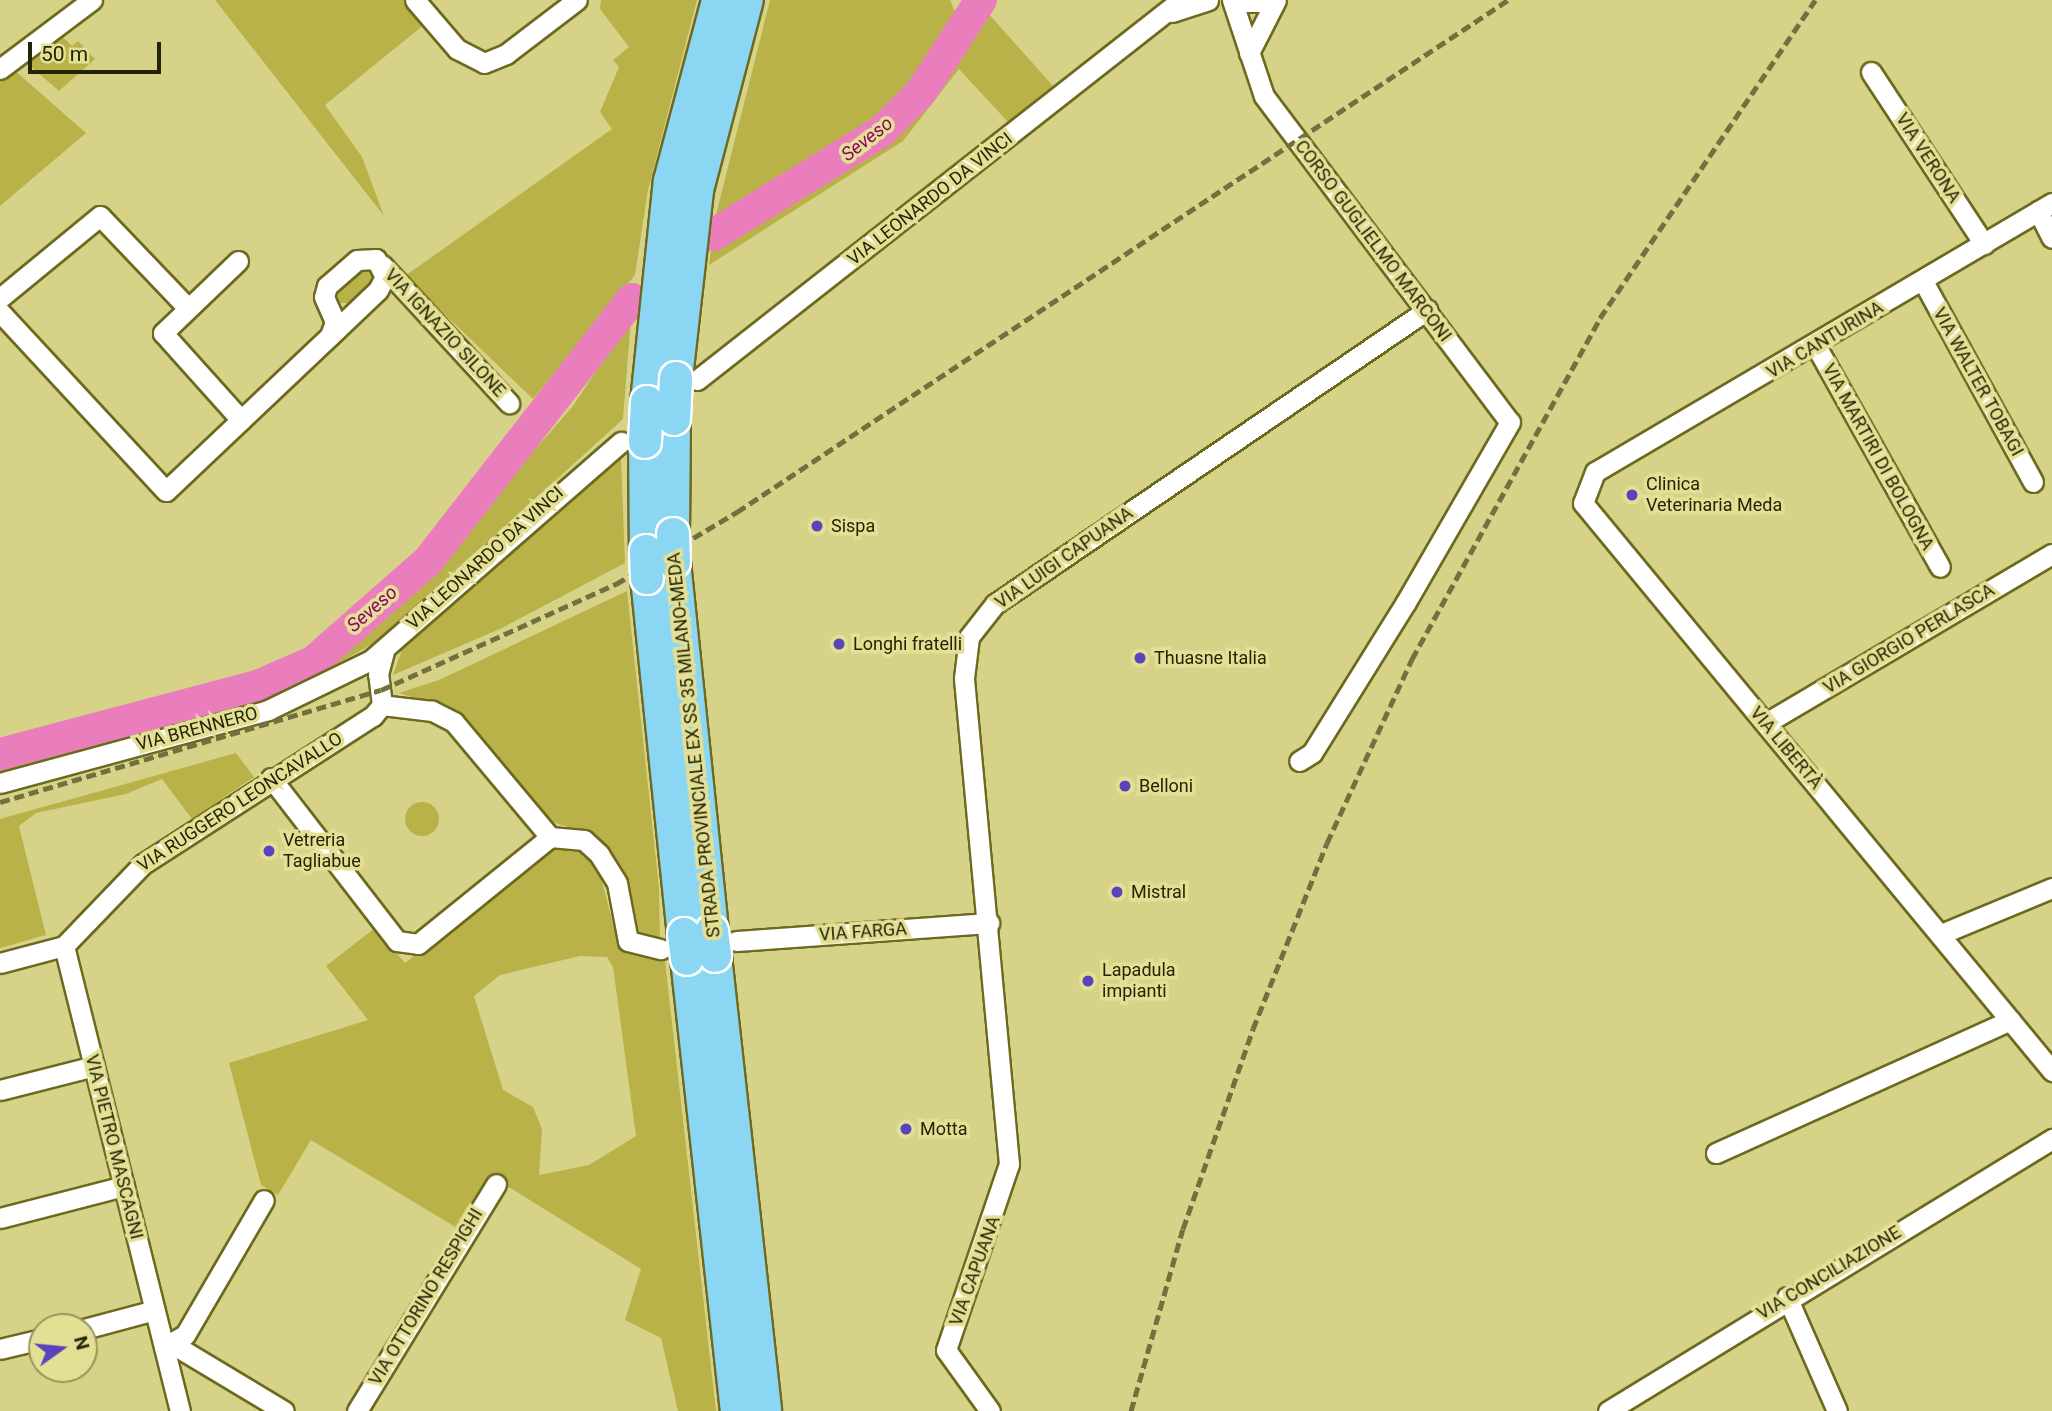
<!DOCTYPE html>
<html>
<head>
<meta charset="utf-8">
<style>
  body { margin:0 }
  #map { position:relative; width:2052px; height:1411px; overflow:hidden; background:#d6d389; font-family:Roboto,sans-serif }
  div>[style] { position:absolute }
  .green>* { inset:0; background:#b8b249 }
  .round { border-radius:50% }
  .river>* { height:32px; margin:-16px; padding:0 16px; transform-origin:16px; border-radius:16px; background:#ea7ebc }
  .roads { filter:drop-shadow(2px 0 #6d691e) drop-shadow(-2px 0 #6d691e) drop-shadow(0 2px #6d691e) drop-shadow(0 -2px #6d691e) }
  .minor>* { height:19px; margin:-9.5px; padding:0 9.5px; transform-origin:9.5px; border-radius:9.5px; background:#fff }
  .tertiary>* { height:24px; margin:-12px; padding:0 12px; transform-origin:12px; border-radius:12px; background:#fff }
  .trunk>* { height:32px; margin:-16px; padding:0 16px; transform-origin:16px; border-radius:16px; background:#8ad6f3 }
  .rail>* { height:5px; margin-top:-2.5px; transform-origin:0; background:repeating-linear-gradient(90deg,#73703f 0 10px,transparent 0 15px) }
  .bridges { filter:drop-shadow(2px 0 #fff) drop-shadow(-2px 0 #fff) drop-shadow(0 2px #fff) drop-shadow(0 -2px #fff) }
  .trunk-bridge>* { height:32px; margin:-16px; padding:0 16px; transform-origin:16px; border-radius:16px; background:#8ad6f3 }
  .dots>* { width:19px; height:19px; translate:-50% -50%; box-sizing:border-box; border:4px solid #e3e096; border-radius:50% }
  span { translate:-50% -50%; white-space:nowrap; text-align:center; line-height:1.15; -webkit-text-stroke:7px #e3e096; paint-order:stroke }
  .street-label { font-size:18px; color:#262406 }
  .poi-label { font-size:18px; color:#262406 }
  .left { translate:0 -50%; text-align:left }
  .water-label { font-size:19px; color:#8e0365; font-style:italic }
  .north { position:absolute; left:28px; top:1313px; width:70px; height:70px; box-sizing:border-box; background:#e3e096; border:2px solid #97955c; border-radius:50%; rotate:75deg; font-size:19px; font-weight:700; line-height:28px; text-align:center; color:#262406 }
  .north::after { content:''; display:block; margin:auto; width:24px; height:32px; background:#5a44bc; clip-path:polygon(50% 0,100% 100%,50% 72%,0 100%) }
  .scale { position:absolute; left:28px; top:42px; width:133px; height:32px; box-sizing:border-box; border:4px solid #262406; border-top:0; padding-left:9px; font-size:21px; line-height:24px; white-space:nowrap; color:#262406; -webkit-text-stroke:5px #e3e096; paint-order:stroke }
</style>
</head>
<body>
<div id="map">
  <div class="green">
    <div style="clip-path:polygon(215px 0,404px 0,425px 24px,325px 105px,362px 157px,384px 216px)"></div>
    <div style="clip-path:polygon(601px 0,697px 0,648px 190px,635px 275px,533px 399px,405px 276px,612px 129px,600px 112px,619px 67px,613px 60px,629px 47px,600px 9px)"></div>
    <div style="clip-path:polygon(770px 0,950px 0,958px 19px,881px 122px,823px 163px,716px 215px)"></div>
    <div style="clip-path:polygon(986px 11px,1053px 86px,1008px 122px,959px 69px,903px 141px,709px 265px,711px 250px,734px 231px,903px 125px)"></div>
    <div style="clip-path:polygon(60px 34px,72px 46px,78px 41px,95px 59px,59px 91px,30px 66px,31px 57px)"></div>
    <div style="clip-path:polygon(13px 69px,86px 133px,0 206px,0 78px)"></div>
    <div style="clip-path:polygon(369px 268px,374px 276px,369px 285px,350px 303px,336px 303px,333px 291px,357px 269px)"></div>
    <div style="clip-path:polygon(631px 318px,623px 419px,382px 638px,334px 666px,329px 661px,437px 562px,573px 406px)"></div>
    <div style="clip-path:polygon(621px 458px,625px 563px,502px 628px,393px 675px,404px 644px)"></div>
    <div style="clip-path:polygon(627px 591px,659px 888px,660px 942px,636px 936px,581px 832px,550px 821px,463px 714px,399px 693px,439px 680px)"></div>
    <div style="clip-path:polygon(262px 701px,233px 710px,0 774px,0 763px)"></div>
    <div style="clip-path:polygon(236px 753px,254px 777px,192px 819px,162px 779px,126px 794px,36px 813px,19px 826px,46px 935px,0 948px,0 819px)"></div>
    <div class="round" style="left:405px;top:802px;width:34px;height:34px"></div>
    <div style="clip-path:polygon(evenodd,560px 844px,576px 845px,597px 862px,620px 951px,665px 961px,716px 1411px,678px 1411px,661px 1338px,625px 1320px,641px 1269px,491px 1176px,457px 1228px,311px 1140px,278px 1195px,261px 1185px,229px 1063px,368px 1020px,326px 966px,375px 928px,405px 963px,560px 844px,580px 956px,607px 957px,613px 967px,636px 1136px,589px 1165px,539px 1175px,542px 1129px,533px 1107px,503px 1090px,474px 996px,500px 975px,580px 956px)"></div>
  </div>
  <div class="river">
    <div style="left:713px;top:235px;width:198px;rotate:-31.6deg"></div>
    <div style="left:882px;top:131px;width:55px;rotate:-45deg"></div>
    <div style="left:921px;top:92px;width:110px;rotate:-56.9deg"></div>
    <div style="left:0;top:754px;width:266px;rotate:-14.8deg"></div>
    <div style="left:257px;top:686px;width:61px;rotate:-23.2deg"></div>
    <div style="left:313px;top:662px;width:153px;rotate:-41.3deg"></div>
    <div style="left:428px;top:561px;width:332px;rotate:-52.1deg"></div>
  </div>
  <div class="roads">
    <div class="minor">
      <div style="left:415px;top:0;width:65px;rotate:49.4deg"></div>
      <div style="left:457px;top:49px;width:30px;rotate:27deg"></div>
      <div style="left:484px;top:63px;width:24px;rotate:-22deg"></div>
      <div style="left:506px;top:54px;width:89px;rotate:-37.3deg"></div>
      <div style="left:1232px;top:0;width:101px;rotate:71.6deg"></div>
      <div style="left:1264px;top:96px;width:408px;rotate:53deg"></div>
      <div style="left:1510px;top:422px;width:208px;rotate:120deg"></div>
      <div style="left:1406px;top:602px;width:178px;rotate:121.9deg"></div>
      <div style="left:1312px;top:753px;width:15px;rotate:148deg"></div>
      <div style="left:1172px;top:12px;width:38px;rotate:-18deg"></div>
      <div style="left:1249px;top:53px;width:59px;rotate:-63deg"></div>
      <div style="left:0;top:69px;width:115px;rotate:-36.9deg"></div>
      <div style="left:1871px;top:72px;width:206px;rotate:56.7deg"></div>
      <div style="left:2052px;top:203px;width:530px;rotate:149.52deg"></div>
      <div style="left:1595px;top:472px;width:33px;rotate:111deg"></div>
      <div style="left:1583px;top:503px;width:737px;rotate:50.45deg"></div>
      <div style="left:2038px;top:211px;width:30px;rotate:63deg"></div>
      <div style="left:238px;top:261px;width:104px;rotate:136.2deg"></div>
      <div style="left:163px;top:333px;width:117px;rotate:48.1deg"></div>
      <div style="left:382px;top:265px;width:188px;rotate:47.4deg"></div>
      <div style="left:1923px;top:281px;width:229px;rotate:61.3deg"></div>
      <div style="left:0;top:298px;width:129px;rotate:-39.4deg"></div>
      <div style="left:100px;top:216px;width:126px;rotate:46.3deg"></div>
      <div style="left:0;top:312px;width:244px;rotate:47.2deg"></div>
      <div style="left:166px;top:491px;width:234px;rotate:-43.4deg"></div>
      <div style="left:336px;top:330px;width:58px;rotate:-43.6deg"></div>
      <div style="left:378px;top:290px;width:15px;rotate:-62deg"></div>
      <div style="left:385px;top:277px;width:20px;rotate:-117deg"></div>
      <div style="left:376px;top:259px;width:19px;rotate:177deg"></div>
      <div style="left:357px;top:260px;width:40px;rotate:139deg"></div>
      <div style="left:327px;top:286px;width:11px;rotate:105deg"></div>
      <div style="left:324px;top:297px;width:27px;rotate:66deg"></div>
      <div style="left:335px;top:322px;width:15px;rotate:110deg"></div>
      <div style="left:1816px;top:346px;width:253px;rotate:60.7deg"></div>
      <div style="left:697px;top:380px;width:615px;rotate:-38.14deg"></div>
      <div style="left:1766px;top:723px;width:332px;rotate:-30.6deg"></div>
      <div style="left:271px;top:778px;width:206px;rotate:52.3deg"></div>
      <div style="left:397px;top:941px;width:21px;rotate:8deg"></div>
      <div style="left:418px;top:944px;width:170px;rotate:-39deg"></div>
      <div style="left:550px;top:837px;width:150px;rotate:-129.9deg"></div>
      <div style="left:454px;top:722px;width:25px;rotate:-153deg"></div>
      <div style="left:432px;top:711px;width:50px;rotate:-173.2deg"></div>
      <div style="left:0;top:783px;width:278px;rotate:-15.2deg"></div>
      <div style="left:268px;top:710px;width:114px;rotate:-25.9deg"></div>
      <div style="left:371px;top:660px;width:332px;rotate:-41.1deg"></div>
      <div style="left:550px;top:837px;width:34px;rotate:5deg"></div>
      <div style="left:584px;top:840px;width:21px;rotate:43deg"></div>
      <div style="left:599px;top:854px;width:34px;rotate:58deg"></div>
      <div style="left:617px;top:883px;width:59px;rotate:79.3deg"></div>
      <div style="left:628px;top:941px;width:34px;rotate:14deg"></div>
      <div style="left:1941px;top:934px;width:120px;rotate:-22.5deg"></div>
      <div style="left:736px;top:941px;width:254px;rotate:-4.1deg"></div>
      <div style="left:64px;top:946px;width:479px;rotate:76deg"></div>
      <div style="left:64px;top:946px;width:114px;rotate:-46.1deg"></div>
      <div style="left:143px;top:864px;width:274px;rotate:-32.8deg"></div>
      <div style="left:373px;top:716px;width:14px;rotate:-51deg"></div>
      <div style="left:382px;top:705px;width:31px;rotate:-97deg"></div>
      <div style="left:378px;top:674px;width:24px;rotate:-75deg"></div>
      <div style="left:0;top:963px;width:66px;rotate:-14.9deg"></div>
      <div style="left:0;top:1090px;width:97px;rotate:-14.3deg"></div>
      <div style="left:1716px;top:1153px;width:323px;rotate:-24.3deg"></div>
      <div style="left:0;top:1218px;width:128px;rotate:-14.5deg"></div>
      <div style="left:1787px;top:1297px;width:124px;rotate:66.3deg"></div>
      <div style="left:84px;top:1329px;width:73px;rotate:-15deg"></div>
      <div style="left:174px;top:1345px;width:128px;rotate:31deg"></div>
      <div style="left:164px;top:1347px;width:24px;rotate:-30deg"></div>
      <div style="left:185px;top:1335px;width:156px;rotate:-59.7deg"></div>
      <div style="left:0;top:1349px;width:43px;rotate:-13.4deg"></div>
      <div style="left:357px;top:1411px;width:266px;rotate:-58.5deg"></div>
      <div style="left:990px;top:1411px;width:75px;rotate:-125.8deg"></div>
      <div style="left:946px;top:1350px;width:196px;rotate:-71.3deg"></div>
      <div style="left:1009px;top:1164px;width:488px;rotate:-95.3deg"></div>
      <div style="left:964px;top:678px;width:41px;rotate:-83deg"></div>
      <div style="left:969px;top:637px;width:42px;rotate:-51.8deg"></div>
      <div style="left:995px;top:604px;width:523px;rotate:-34.24deg"></div>
      <div style="left:1608px;top:1411px;width:521px;rotate:-31.49deg"></div>
    </div>
    <div class="tertiary">
      <div style="left:1238px;top:0;width:35px"></div>
    </div>
    <div class="trunk">
      <div style="left:676px;top:378px;width:189px;rotate:-83.6deg"></div>
      <div style="left:697px;top:190px;width:196px;rotate:-75.3deg"></div>
      <div style="left:647px;top:402px;width:222px;rotate:-84.1deg"></div>
      <div style="left:670px;top:181px;width:187px;rotate:-75.1deg"></div>
      <div style="left:645px;top:442px;width:109px;rotate:89.5deg"></div>
      <div style="left:673px;top:534px;width:115px;rotate:-89.5deg"></div>
      <div style="left:674px;top:562px;width:371px;rotate:84.1deg"></div>
      <div style="left:647px;top:578px;width:358px;rotate:84.1deg"></div>
      <div style="left:715px;top:956px;width:458px;rotate:83.7deg"></div>
      <div style="left:687px;top:959px;width:455px;rotate:83.7deg"></div>
    </div>
  </div>
  <div class="rail">
    <div style="left:0;top:802px;width:397px;rotate:-16.4deg"></div>
    <div style="left:381px;top:690px;width:258px;rotate:-24.3deg"></div>
    <div style="left:616px;top:584px;width:141px;rotate:-30.8deg"></div>
    <div style="left:737px;top:512px;width:926px;rotate:-33.59deg"></div>
    <div style="left:1131px;top:1411px;width:189px;rotate:-74.1deg"></div>
    <div style="left:1183px;top:1229px;width:212px;rotate:-70.7deg"></div>
    <div style="left:1253px;top:1029px;width:200px;rotate:-68.3deg"></div>
    <div style="left:1327px;top:843px;width:203px;rotate:-65.2deg"></div>
    <div style="left:1412px;top:659px;width:389px;rotate:-61.1deg"></div>
    <div style="left:1600px;top:318px;width:384px;rotate:-55.9deg"></div>
  </div>
  <div class="bridges">
    <div class="trunk-bridge">
      <div style="left:674px;top:419px;width:41px;rotate:-87.2deg"></div>
      <div style="left:645px;top:442px;width:40px;rotate:-87.1deg"></div>
      <div style="left:673px;top:534px;width:28px;rotate:88deg"></div>
      <div style="left:646px;top:551px;width:27px;rotate:88deg"></div>
      <div style="left:712px;top:931px;width:25px;rotate:83deg"></div>
      <div style="left:684px;top:934px;width:25px;rotate:83deg"></div>
    </div>
  </div>
  <div class="dots">
    <div style="left:1632px;top:495px;background:#5a44bc"></div>
    <div style="left:817px;top:526px;background:#5a44bc"></div>
    <div style="left:839px;top:644px;background:#5a44bc"></div>
    <div style="left:1140px;top:658px;background:#5a44bc"></div>
    <div style="left:1125px;top:786px;background:#5a44bc"></div>
    <div style="left:269px;top:851px;background:#5a44bc"></div>
    <div style="left:1117px;top:892px;background:#5a44bc"></div>
    <div style="left:1088px;top:981px;background:#5a44bc"></div>
    <div style="left:906px;top:1129px;background:#5a44bc"></div>
  </div>
  <div class="street-label">
    <span style="left:1928px;top:158px;rotate:57deg">VIA VERONA</span>
    <span style="left:930px;top:199px;rotate:-38deg">VIA LEONARDO DA VINCI</span>
    <span style="left:1373px;top:241px;rotate:53deg">CORSO GUGLIELMO MARCONI</span>
    <span style="left:445px;top:333px;rotate:47deg">VIA IGNAZIO SILONE</span>
    <span style="left:1825px;top:340px;rotate:-31deg">VIA CANTURINA</span>
    <span style="left:1978px;top:382px;rotate:61deg">VIA WALTER TOBAGI</span>
    <span style="left:1878px;top:457px;rotate:61deg">VIA MARTIRI DI BOLOGNA</span>
    <span style="left:485px;top:558px;rotate:-42deg">VIA LEONARDO DA VINCI</span>
    <span style="left:1064px;top:558px;rotate:-35deg">VIA LUIGI CAPUANA</span>
    <span style="left:1909px;top:639px;rotate:-31deg">VIA GIORGIO PERLASCA</span>
    <span style="left:197px;top:729px;rotate:-15deg">VIA BRENNERO</span>
    <span style="left:694px;top:745px;rotate:-96deg">STRADA PROVINCIALE EX SS 35 MILANO-MEDA</span>
    <span style="left:1786px;top:748px;rotate:50deg">VIA LIBERTÀ</span>
    <span style="left:240px;top:802px;rotate:-33deg">VIA RUGGERO LEONCAVALLO</span>
    <span style="left:863px;top:932px;rotate:-4deg">VIA FARGA</span>
    <span style="left:114px;top:1147px;rotate:76deg">VIA PIETRO MASCAGNI</span>
    <span style="left:975px;top:1271px;rotate:-70deg">VIA CAPUANA</span>
    <span style="left:1829px;top:1273px;rotate:-31deg">VIA CONCILIAZIONE</span>
    <span style="left:426px;top:1297px;rotate:-59deg">VIA OTTORINO RESPIGHI</span>
  </div>
  <div class="poi-label">
    <span class="left" style="left:1646px;top:495px">Clinica<br>Veterinaria Meda</span>
    <span class="left" style="left:831px;top:526px">Sispa</span>
    <span class="left" style="left:853px;top:644px">Longhi fratelli</span>
    <span class="left" style="left:1154px;top:658px">Thuasne Italia</span>
    <span class="left" style="left:1139px;top:786px">Belloni</span>
    <span class="left" style="left:283px;top:851px">Vetreria<br>Tagliabue</span>
    <span class="left" style="left:1131px;top:892px">Mistral</span>
    <span class="left" style="left:1102px;top:981px">Lapadula<br>impianti</span>
    <span class="left" style="left:920px;top:1129px">Motta</span>
  </div>
  <div class="water-label">
    <span style="left:867px;top:139px;rotate:-38deg">Seveso</span>
    <span style="left:372px;top:609px;rotate:-41deg">Seveso</span>
  </div>
  <div class="north">N</div>
  <div class="scale">50 m</div>
</div>
</body>
</html>
